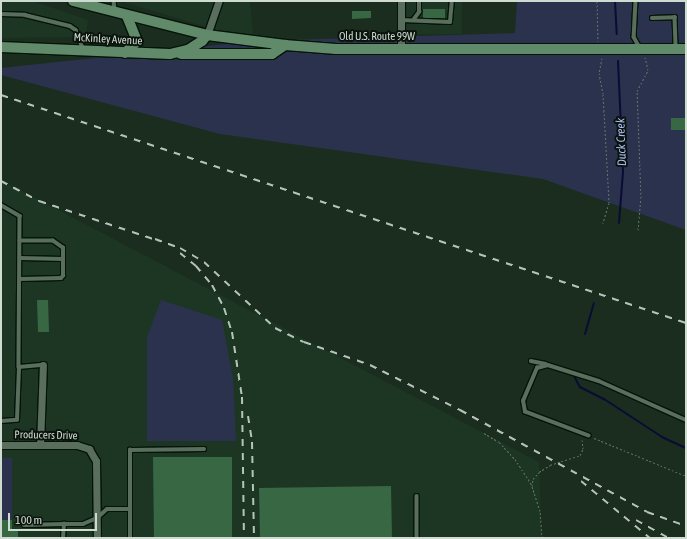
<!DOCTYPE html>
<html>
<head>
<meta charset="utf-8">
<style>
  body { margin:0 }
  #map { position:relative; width:687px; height:539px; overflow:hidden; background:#1a2d1e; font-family:"Asap Condensed",sans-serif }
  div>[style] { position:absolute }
  .built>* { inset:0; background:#1d3623 }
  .green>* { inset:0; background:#2b324e }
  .stream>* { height:2px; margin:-1px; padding:0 1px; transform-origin:1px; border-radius:1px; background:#090c34 }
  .building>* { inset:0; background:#386744 }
  .path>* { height:1px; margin-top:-0.5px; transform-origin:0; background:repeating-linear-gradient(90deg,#637366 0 2px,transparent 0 4px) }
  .roads { filter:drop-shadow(1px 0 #041508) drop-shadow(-1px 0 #041508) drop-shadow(0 1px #041508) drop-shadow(0 -1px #041508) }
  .lane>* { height:3.5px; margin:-1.75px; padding:0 1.75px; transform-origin:1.75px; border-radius:1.75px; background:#596e5d }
  .street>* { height:7px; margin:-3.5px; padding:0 3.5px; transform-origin:3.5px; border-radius:3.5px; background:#596e5d }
  .secondary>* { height:10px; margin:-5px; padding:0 5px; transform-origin:5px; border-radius:5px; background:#618a6a }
  .rail>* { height:2px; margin-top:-1px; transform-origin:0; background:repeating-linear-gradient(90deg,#b6c3b8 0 7px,transparent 0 14px) }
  span { translate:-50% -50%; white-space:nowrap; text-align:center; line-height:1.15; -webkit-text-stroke:4px #0a130c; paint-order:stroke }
  .street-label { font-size:11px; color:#cfdbd1 }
  .water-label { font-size:12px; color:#afbffa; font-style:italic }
  .frame { position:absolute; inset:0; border:2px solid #cfdbd1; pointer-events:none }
  .scale { position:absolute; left:8px; top:513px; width:89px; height:18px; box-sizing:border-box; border:2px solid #cfdbd1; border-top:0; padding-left:5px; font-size:12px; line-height:14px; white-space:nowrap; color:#cfdbd1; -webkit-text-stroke:3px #0a130c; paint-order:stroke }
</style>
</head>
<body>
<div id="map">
  <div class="built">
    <div style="clip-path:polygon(1px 1px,33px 1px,88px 20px,86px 37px,1px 38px)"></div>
    <div style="clip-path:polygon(120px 1px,250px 1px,254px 41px)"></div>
    <div style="clip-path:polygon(407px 1px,462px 1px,462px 34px,407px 34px)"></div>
    <div style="clip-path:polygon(1px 180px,539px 462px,542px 538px,1px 538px)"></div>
  </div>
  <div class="green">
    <div style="clip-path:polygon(517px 1px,686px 1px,686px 230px,543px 179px,220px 134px,1px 75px,1px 68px,254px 41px,515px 33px)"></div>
    <div style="clip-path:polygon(161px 300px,222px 320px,233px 378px,236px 441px,147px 441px,147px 337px)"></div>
    <div style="clip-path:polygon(1px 458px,12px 458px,12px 520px,1px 520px)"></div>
  </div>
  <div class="stream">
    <div style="left:615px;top:1px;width:33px;rotate:87deg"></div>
    <div style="left:618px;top:61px;width:111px;rotate:87.4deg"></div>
    <div style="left:623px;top:172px;width:51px;rotate:94.5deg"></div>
    <div style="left:585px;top:334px;width:32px;rotate:-74deg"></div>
    <div style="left:573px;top:374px;width:15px;rotate:62deg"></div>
    <div style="left:580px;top:387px;width:27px;rotate:27deg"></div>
    <div style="left:604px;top:399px;width:69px;rotate:33.2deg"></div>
    <div style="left:662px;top:437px;width:26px;rotate:25deg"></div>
  </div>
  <div class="building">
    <div style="clip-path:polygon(423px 9px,445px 9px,445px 19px,423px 18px)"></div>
    <div style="clip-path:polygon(352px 11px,371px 11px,371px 18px,352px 19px)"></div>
    <div style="clip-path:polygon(671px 118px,686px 118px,686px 130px,671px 130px)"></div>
    <div style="clip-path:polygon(37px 300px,48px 300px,49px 332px,38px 332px)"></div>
    <div style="clip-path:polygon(153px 457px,232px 457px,232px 538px,154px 538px)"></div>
    <div style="clip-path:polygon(391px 486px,392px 538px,260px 538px,259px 488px)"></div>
    <div style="clip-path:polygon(1px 520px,12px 520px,12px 531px,18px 531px,18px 538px,1px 538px)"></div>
  </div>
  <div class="path">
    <div style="left:597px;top:1px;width:40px;rotate:88.6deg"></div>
    <div style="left:602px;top:58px;width:15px;rotate:101deg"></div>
    <div style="left:599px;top:73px;width:21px;rotate:79deg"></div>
    <div style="left:603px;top:94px;width:109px;rotate:86.8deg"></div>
    <div style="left:609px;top:203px;width:21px;rotate:107deg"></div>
    <div style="left:638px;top:230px;width:32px;rotate:-85deg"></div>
    <div style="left:641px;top:198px;width:107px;rotate:-92.1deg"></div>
    <div style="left:637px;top:91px;width:24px;rotate:-62deg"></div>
    <div style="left:648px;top:70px;width:13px;rotate:-103deg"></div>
    <div style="left:484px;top:433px;width:17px;rotate:31deg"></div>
    <div style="left:499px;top:442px;width:23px;rotate:47deg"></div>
    <div style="left:515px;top:459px;width:30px;rotate:57deg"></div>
    <div style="left:594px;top:438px;width:100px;rotate:22.4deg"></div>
    <div style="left:542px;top:538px;width:27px;rotate:-94deg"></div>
    <div style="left:540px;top:511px;width:26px;rotate:-108deg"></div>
    <div style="left:532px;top:486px;width:7px;rotate:-82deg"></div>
    <div style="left:533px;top:479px;width:9px;rotate:-49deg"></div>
    <div style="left:539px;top:472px;width:13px;rotate:-32deg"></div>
    <div style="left:550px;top:465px;width:32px;rotate:-18deg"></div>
    <div style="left:580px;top:455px;width:7px;rotate:-63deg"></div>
    <div style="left:583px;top:449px;width:9px;rotate:-96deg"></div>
  </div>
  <div class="roads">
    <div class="lane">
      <div style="left:114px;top:1px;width:9px;rotate:84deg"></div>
      <div style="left:636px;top:1px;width:36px;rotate:93deg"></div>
      <div style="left:634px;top:37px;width:13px;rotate:61deg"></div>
      <div style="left:1px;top:14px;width:24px;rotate:2deg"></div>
      <div style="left:25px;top:15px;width:46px;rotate:13.7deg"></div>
      <div style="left:70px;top:26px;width:7px;rotate:34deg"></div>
      <div style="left:76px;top:30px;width:19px;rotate:69deg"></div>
      <div style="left:652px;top:18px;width:23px;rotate:-2deg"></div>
      <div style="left:675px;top:17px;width:31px;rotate:88deg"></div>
      <div style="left:414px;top:19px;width:9px;rotate:-54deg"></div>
      <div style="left:419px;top:12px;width:11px;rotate:-90deg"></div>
      <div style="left:401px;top:20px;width:49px;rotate:2.3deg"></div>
      <div style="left:450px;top:22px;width:21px;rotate:-85deg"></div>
      <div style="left:1px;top:205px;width:22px;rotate:30deg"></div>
      <div style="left:20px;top:216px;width:151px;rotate:90.4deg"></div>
      <div style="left:19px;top:367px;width:24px;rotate:-5deg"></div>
      <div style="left:20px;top:258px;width:43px;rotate:1.3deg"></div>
      <div style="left:63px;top:259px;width:11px;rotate:-90deg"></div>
      <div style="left:63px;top:248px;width:12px;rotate:-145deg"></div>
      <div style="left:53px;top:241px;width:33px;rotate:180deg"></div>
      <div style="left:20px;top:279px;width:41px;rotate:-1.4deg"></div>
      <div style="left:61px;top:278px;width:3px;rotate:-45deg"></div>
      <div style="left:63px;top:276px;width:17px;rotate:-90deg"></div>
      <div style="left:531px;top:361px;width:15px;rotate:11deg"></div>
      <div style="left:1px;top:421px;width:16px;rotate:-4deg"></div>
      <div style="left:17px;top:420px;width:53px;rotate:-87.8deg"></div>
      <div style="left:589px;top:436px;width:68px;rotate:-159.4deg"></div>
      <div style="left:525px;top:412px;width:11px;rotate:-100deg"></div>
      <div style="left:523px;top:401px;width:36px;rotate:-67deg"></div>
      <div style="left:537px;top:368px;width:11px;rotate:-15deg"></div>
      <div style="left:548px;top:365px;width:53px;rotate:17.4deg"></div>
      <div style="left:599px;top:381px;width:95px;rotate:24.1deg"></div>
      <div style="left:417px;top:496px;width:42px;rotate:90deg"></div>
      <div style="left:24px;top:525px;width:40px;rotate:-1.4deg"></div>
      <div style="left:63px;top:538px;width:14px;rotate:-86deg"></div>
      <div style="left:64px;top:524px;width:19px"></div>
      <div style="left:83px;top:524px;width:15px;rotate:-23deg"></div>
      <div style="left:97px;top:518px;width:13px;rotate:-42deg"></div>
      <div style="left:107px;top:509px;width:23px"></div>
      <div style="left:130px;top:509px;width:59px;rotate:-90deg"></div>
      <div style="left:130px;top:450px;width:74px;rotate:-0.8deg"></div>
      <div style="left:130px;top:538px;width:29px;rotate:-90deg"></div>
    </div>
    <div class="street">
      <div style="left:401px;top:1px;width:47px;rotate:90deg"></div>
      <div style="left:207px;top:35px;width:36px;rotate:-71deg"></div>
      <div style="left:1px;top:445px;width:76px"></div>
      <div style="left:77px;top:445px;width:13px;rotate:18deg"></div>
      <div style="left:89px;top:449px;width:14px;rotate:60deg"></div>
      <div style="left:96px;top:461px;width:77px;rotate:89.3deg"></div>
      <div style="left:40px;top:445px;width:80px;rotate:-87.9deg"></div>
    </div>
    <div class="secondary">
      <div style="left:73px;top:1px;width:138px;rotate:14.2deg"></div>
      <div style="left:207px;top:35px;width:79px;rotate:7.3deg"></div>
      <div style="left:285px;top:45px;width:51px;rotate:4.5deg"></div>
      <div style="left:336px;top:49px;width:350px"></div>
      <div style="left:1px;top:47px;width:169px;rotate:2.4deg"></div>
      <div style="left:170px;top:54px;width:18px;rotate:-13deg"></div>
      <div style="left:188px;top:50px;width:17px;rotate:-33deg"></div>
      <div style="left:202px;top:41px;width:8px;rotate:-50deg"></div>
      <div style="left:125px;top:53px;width:17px;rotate:-45deg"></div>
      <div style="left:137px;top:41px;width:27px;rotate:-112deg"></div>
      <div style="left:181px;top:54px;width:91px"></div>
      <div style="left:272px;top:54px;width:16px;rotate:-35deg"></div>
    </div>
  </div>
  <div class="rail">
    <div style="left:1px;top:95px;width:722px;rotate:18.41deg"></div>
    <div style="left:1px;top:181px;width:43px;rotate:27.8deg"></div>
    <div style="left:39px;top:201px;width:126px;rotate:18.4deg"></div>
    <div style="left:155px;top:239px;width:27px;rotate:20deg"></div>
    <div style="left:180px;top:248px;width:28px;rotate:30deg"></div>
    <div style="left:204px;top:262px;width:97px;rotate:42.9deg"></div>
    <div style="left:275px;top:328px;width:32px;rotate:26deg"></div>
    <div style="left:304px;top:342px;width:70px;rotate:19.2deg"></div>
    <div style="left:370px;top:365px;width:101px;rotate:26.6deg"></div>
    <div style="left:460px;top:410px;width:213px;rotate:28.6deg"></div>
    <div style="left:647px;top:512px;width:41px;rotate:19.7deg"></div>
    <div style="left:180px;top:253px;width:21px;rotate:39deg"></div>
    <div style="left:196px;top:266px;width:25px;rotate:50deg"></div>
    <div style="left:212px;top:285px;width:26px;rotate:62deg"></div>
    <div style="left:224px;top:308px;width:25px;rotate:72deg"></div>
    <div style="left:232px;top:332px;width:66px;rotate:81.3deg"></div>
    <div style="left:242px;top:397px;width:141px;rotate:89.2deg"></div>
    <div style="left:248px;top:416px;width:26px;rotate:81deg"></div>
    <div style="left:252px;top:442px;width:96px;rotate:88.8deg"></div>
    <div style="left:581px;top:481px;width:89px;rotate:39.6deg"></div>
    <div style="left:636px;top:520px;width:37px;rotate:29deg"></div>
  </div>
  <div class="street-label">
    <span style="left:377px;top:36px">Old U.S. Route 99W</span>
    <span style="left:108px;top:39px;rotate:3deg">McKinley Avenue</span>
    <span style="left:46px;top:435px;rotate:1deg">Producers Drive</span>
  </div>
  <div class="water-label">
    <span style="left:622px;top:142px;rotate:-92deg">Duck Creek</span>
  </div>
  <div class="frame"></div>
  <div class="scale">100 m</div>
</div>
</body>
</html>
